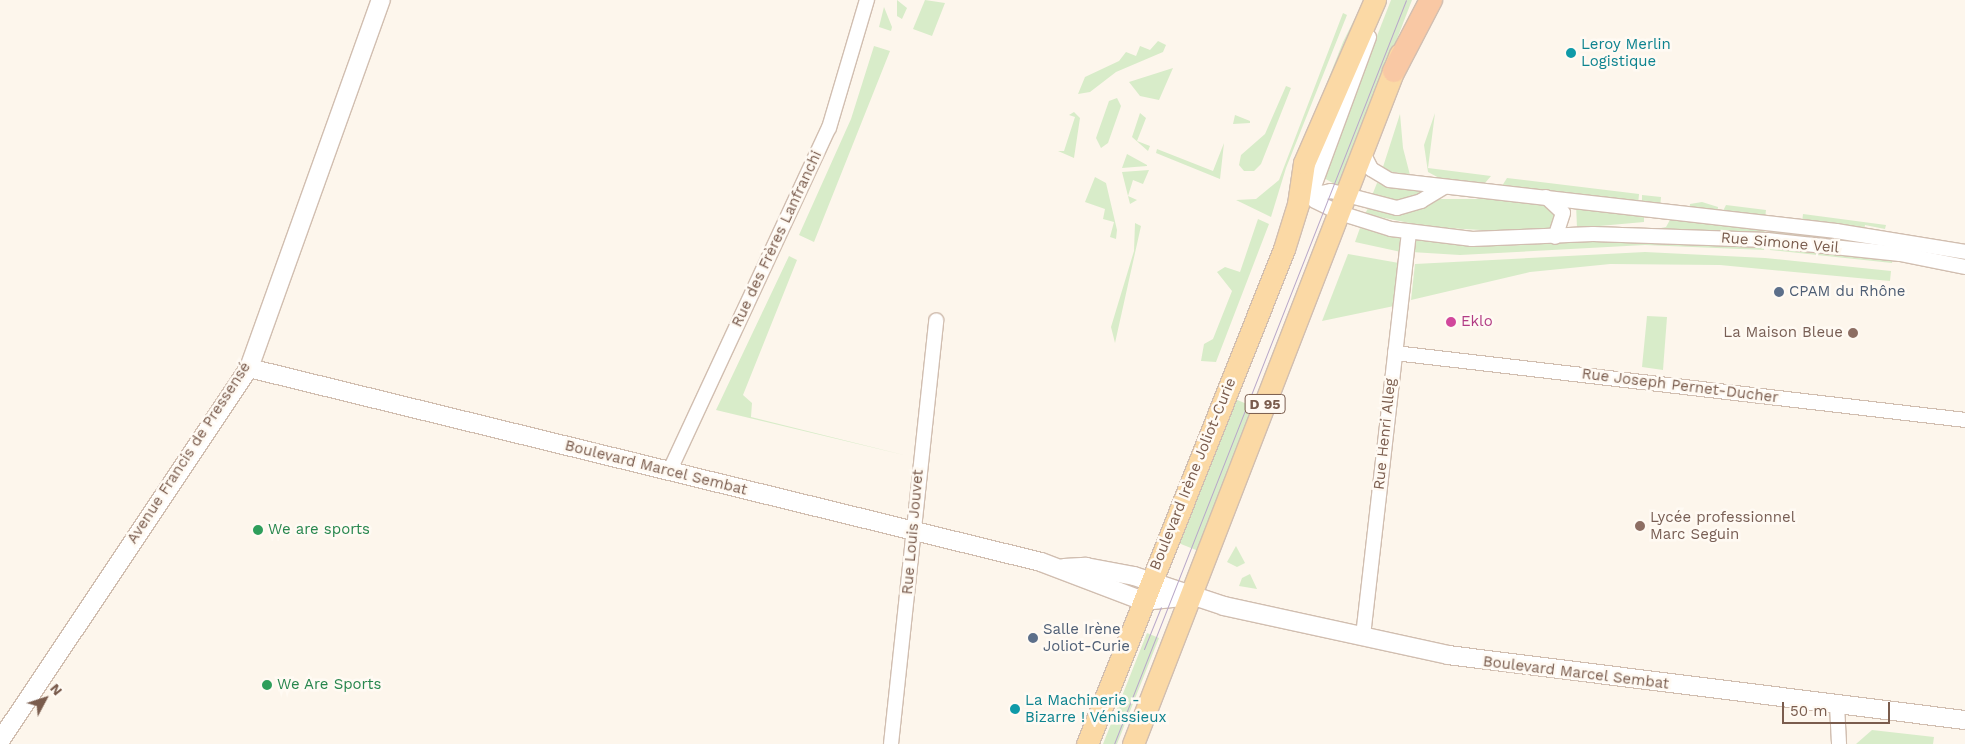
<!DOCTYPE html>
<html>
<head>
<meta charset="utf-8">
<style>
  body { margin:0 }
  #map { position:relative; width:1965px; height:744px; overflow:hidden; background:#fdf6ec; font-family:"Work Sans",sans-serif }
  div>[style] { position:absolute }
  .green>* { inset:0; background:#d8ecc9 }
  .roads { filter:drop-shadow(1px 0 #d1beb0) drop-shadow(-1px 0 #d1beb0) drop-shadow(0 1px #d1beb0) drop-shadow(0 -1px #d1beb0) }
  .minor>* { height:14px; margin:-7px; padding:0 7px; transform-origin:7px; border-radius:7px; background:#fff }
  .tertiary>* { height:18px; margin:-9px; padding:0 9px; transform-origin:9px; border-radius:9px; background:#fff }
  .primary>* { height:21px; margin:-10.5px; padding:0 10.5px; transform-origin:10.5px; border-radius:10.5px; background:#fbd9a5 }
  .trunk>* { height:22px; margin:-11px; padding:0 11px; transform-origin:11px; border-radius:11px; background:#f9c8a4 }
  .tram>* { height:1px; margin:-0.5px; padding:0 0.5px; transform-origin:0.5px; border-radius:0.5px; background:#b9a8c9 }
  .dots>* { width:14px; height:14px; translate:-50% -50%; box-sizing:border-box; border:2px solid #fffaf3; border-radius:50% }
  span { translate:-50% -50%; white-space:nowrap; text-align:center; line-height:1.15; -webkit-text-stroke:5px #fffaf3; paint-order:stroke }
  .shield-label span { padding:1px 4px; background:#fffaf3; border:1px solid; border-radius:4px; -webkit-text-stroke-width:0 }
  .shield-label { font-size:14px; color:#7a5c4d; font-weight:700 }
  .culture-label { font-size:15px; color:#0d838f }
  .left { translate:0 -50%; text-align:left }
  .street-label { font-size:15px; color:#7a5c4d }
  .service-label { font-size:15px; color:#4e5e75 }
  .hotel-label { font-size:15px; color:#b23c85 }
  .education-label { font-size:15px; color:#785e54 }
  .right { translate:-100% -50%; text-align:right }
  .leisure-label { font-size:15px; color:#27864d }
  .north { position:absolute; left:20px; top:674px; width:50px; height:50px; -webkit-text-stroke:4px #fffaf3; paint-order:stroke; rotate:50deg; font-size:14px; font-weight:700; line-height:20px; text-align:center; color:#7a5c4d }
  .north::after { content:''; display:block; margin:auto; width:18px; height:22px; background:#7a5c4d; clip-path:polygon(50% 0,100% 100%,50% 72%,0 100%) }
  .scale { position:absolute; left:1782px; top:702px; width:108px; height:22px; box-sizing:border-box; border:2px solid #7a5c4d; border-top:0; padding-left:6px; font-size:15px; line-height:18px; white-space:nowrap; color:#7a5c4d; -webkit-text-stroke:4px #fffaf3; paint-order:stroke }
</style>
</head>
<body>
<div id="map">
  <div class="green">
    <div style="clip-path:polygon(897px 0,907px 8px,902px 19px,897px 16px)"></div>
    <div style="clip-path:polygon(925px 0,945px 3px,932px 36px,913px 29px)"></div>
    <div style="clip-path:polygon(1364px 0,1311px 123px,1343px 42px)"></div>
    <div style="clip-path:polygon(1391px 0,1412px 0,1340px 187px,1322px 177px)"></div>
    <div style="clip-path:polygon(884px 7px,892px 27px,891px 31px,879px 27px)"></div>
    <div style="clip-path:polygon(1343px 13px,1347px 15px,1286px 168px,1271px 217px,1236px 200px,1256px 199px,1279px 180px)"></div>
    <div style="clip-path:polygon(1158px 41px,1166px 45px,1163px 52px,1116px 72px,1090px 92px,1078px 94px,1085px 77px,1119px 61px,1126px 52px,1136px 56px,1140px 46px,1150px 50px)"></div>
    <div style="clip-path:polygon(874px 46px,890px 51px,814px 242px,799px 235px,851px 119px)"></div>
    <div style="clip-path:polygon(1173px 68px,1159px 100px,1140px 96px,1129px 82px)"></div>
    <div style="clip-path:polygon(1286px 86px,1291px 88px,1261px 164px,1254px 171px,1244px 171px,1239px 165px,1241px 155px,1265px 134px)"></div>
    <div style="clip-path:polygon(1117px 98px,1121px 106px,1108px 143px,1101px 148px,1096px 138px,1109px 101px)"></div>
    <div style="clip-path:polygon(1074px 112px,1080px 118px,1074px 158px,1058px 151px,1064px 151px,1075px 117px,1069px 115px)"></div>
    <div style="clip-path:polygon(1140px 113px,1146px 118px,1137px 141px,1150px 146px,1148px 151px,1132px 137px)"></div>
    <div style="clip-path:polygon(1435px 113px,1428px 168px,1491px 176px,1485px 183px,1441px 179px,1428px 172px,1424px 145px)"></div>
    <div style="clip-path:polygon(1400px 114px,1403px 148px,1410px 175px,1382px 170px)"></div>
    <div style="clip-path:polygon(1235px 115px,1250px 121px,1250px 123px,1233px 124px)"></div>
    <div style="clip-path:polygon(1224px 143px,1220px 179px,1156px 153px,1157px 149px,1213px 171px)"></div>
    <div style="clip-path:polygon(1127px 154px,1147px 165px,1147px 166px,1122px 168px)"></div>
    <div style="clip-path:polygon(1149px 170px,1143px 184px,1133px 180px,1128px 196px,1137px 200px,1130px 204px,1122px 172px)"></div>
    <div style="clip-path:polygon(1095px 177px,1106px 183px,1117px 230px,1116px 239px,1110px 237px,1114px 222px,1103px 219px,1105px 209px,1085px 202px)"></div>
    <div style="clip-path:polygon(1507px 178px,1639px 194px,1638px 205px,1502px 186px)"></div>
    <div style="clip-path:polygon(1377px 183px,1422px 191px,1423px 193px,1398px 202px,1371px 198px)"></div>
    <div style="clip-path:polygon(1493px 193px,1544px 203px,1558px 214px,1552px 229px,1516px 232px,1429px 227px,1365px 214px,1368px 208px,1397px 212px,1439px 199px,1485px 199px)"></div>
    <div style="clip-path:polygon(1642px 195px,1661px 197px,1660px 208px,1642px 203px)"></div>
    <div style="clip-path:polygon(1702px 202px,1718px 207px,1717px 214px,1689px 211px,1690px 204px)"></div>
    <div style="clip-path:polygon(1576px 204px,1644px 214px,1644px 222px,1577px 228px)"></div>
    <div style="clip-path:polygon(1726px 205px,1766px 210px,1765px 219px,1721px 215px)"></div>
    <div style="clip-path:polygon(1803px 214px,1886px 225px,1885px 229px,1865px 225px,1864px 231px,1802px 223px)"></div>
    <div style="clip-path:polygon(1671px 218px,1765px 227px,1764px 236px,1651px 230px,1666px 227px)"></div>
    <div style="clip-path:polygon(1258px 219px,1269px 224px,1216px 362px,1201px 361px,1204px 344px,1213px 339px,1232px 291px,1217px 272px,1225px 267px,1240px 272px)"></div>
    <div style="clip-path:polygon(1135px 223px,1141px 226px,1115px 343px,1111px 327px,1134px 251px)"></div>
    <div style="clip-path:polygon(1360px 228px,1401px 238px,1401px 252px,1355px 242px)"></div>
    <div style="clip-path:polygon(1772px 228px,1894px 243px,1894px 249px,1771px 237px)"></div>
    <div style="clip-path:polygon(1416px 240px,1506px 246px,1608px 240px,1765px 244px,1764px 250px,1645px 245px,1460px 255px,1411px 252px)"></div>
    <div style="clip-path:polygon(1770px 244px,1893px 257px,1892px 263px,1770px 250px)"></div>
    <div style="clip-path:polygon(1645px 252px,1765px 258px,1891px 271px,1890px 281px,1720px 265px,1610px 264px,1530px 272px,1411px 300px,1415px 264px)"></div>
    <div style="clip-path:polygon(1348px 254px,1399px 263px,1394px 306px,1322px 321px)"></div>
    <div style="clip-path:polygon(789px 256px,797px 260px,743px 395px,752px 403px,751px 417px,908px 456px,716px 410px)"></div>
    <div style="clip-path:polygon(1647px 316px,1667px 317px,1663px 370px,1642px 367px)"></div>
    <div style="clip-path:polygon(1235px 399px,1254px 407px,1201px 552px,1176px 542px)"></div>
    <div style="clip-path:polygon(1236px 546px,1245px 563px,1237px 567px,1227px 562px)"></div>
    <div style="clip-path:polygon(1250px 574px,1257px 589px,1239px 586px,1242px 578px)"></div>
    <div style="clip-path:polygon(1147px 633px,1159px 638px,1117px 744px,1103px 744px)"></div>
    <div style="clip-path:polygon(1872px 730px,1934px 737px,1933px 744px,1856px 744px)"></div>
  </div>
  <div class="roads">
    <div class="minor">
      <div style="left:1369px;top:37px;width:165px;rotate:110.2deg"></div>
      <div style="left:1312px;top:192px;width:9px;rotate:72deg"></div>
      <div style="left:1315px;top:201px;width:28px;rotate:26deg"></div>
      <div style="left:1340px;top:213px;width:53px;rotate:17.4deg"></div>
      <div style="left:1391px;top:229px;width:82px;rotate:7deg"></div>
      <div style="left:1472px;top:239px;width:121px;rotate:-2.4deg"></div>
      <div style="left:1593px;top:234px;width:174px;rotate:2deg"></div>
      <div style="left:1767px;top:240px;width:134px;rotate:6deg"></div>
      <div style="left:1900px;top:254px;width:66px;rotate:11.3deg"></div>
      <div style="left:1363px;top:153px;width:18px;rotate:63deg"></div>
      <div style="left:1371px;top:169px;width:21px;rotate:31deg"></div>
      <div style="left:1389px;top:180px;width:450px;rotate:6.5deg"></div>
      <div style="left:1836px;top:231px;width:131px;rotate:9.2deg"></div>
      <div style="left:1306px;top:196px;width:25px;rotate:-11deg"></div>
      <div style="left:1331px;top:191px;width:68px;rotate:14.4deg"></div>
      <div style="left:1397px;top:208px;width:25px;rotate:-16deg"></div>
      <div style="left:1421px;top:201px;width:27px;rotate:-31deg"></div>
      <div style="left:1546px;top:197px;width:23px;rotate:43deg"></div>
      <div style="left:1563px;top:213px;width:25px;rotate:108deg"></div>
      <div style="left:1395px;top:353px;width:574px;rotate:6.7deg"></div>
      <div style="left:669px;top:472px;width:379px;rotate:-65.1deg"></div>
      <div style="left:829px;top:128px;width:134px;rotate:-73.5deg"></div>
      <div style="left:1363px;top:636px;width:407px;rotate:-83.5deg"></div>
      <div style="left:1837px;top:705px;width:39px;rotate:87deg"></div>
      <div style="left:891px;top:744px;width:426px;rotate:-83.9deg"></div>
    </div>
    <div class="tertiary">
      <div style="left:249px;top:368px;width:815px;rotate:13.76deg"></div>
      <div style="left:1041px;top:562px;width:109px;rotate:20.9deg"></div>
      <div style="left:1143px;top:601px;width:49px;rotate:-5.8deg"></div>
      <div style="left:1064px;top:568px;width:22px;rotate:-3deg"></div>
      <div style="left:1086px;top:567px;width:49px;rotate:10.6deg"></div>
      <div style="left:1134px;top:576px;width:95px;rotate:18.4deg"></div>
      <div style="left:1224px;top:606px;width:229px;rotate:12.3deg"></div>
      <div style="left:1448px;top:655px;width:521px;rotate:7.17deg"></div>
      <div style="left:0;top:741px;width:448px;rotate:-56.3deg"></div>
      <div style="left:249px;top:368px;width:391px;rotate:-70.3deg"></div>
    </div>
    <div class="primary">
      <div style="left:1087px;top:744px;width:533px;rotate:-68.3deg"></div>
      <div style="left:1284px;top:249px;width:47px;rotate:-72.7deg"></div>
      <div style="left:1298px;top:204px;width:41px;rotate:-81.7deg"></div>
      <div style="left:1304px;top:163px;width:178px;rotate:-66.5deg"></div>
      <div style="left:1133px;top:744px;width:740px;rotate:-68.85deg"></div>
    </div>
    <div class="trunk">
      <div style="left:1394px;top:71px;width:80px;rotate:-62.5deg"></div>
    </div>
  </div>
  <div class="tram">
    <div style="left:1144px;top:649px;width:45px;rotate:-68deg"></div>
    <div style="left:1114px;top:744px;width:799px;rotate:-68.57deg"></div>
  </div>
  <div class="dots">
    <div style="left:1571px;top:53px;background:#0f9aa8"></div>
    <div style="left:1779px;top:292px;background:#5c6f8a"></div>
    <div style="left:1451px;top:322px;background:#d1479c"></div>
    <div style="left:1853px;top:333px;background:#8d6e63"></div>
    <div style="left:1640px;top:526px;background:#8d6e63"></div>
    <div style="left:258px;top:530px;background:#2e9e5b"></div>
    <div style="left:1033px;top:638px;background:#5c6f8a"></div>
    <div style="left:267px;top:685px;background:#2e9e5b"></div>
    <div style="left:1015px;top:709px;background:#0f9aa8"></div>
  </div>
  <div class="shield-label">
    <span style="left:1265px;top:404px">D 95</span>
  </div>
  <div class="culture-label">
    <span class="left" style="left:1581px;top:53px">Leroy Merlin<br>Logistique</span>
    <span class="left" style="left:1025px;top:709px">La Machinerie -<br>Bizarre ! Vénissieux</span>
  </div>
  <div class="street-label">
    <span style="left:777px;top:239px;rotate:-65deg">Rue des Frères Lanfranchi</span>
    <span style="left:1780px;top:243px;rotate:5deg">Rue Simone Veil</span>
    <span style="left:1680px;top:386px;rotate:7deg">Rue Joseph Pernet-Ducher</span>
    <span style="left:1385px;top:434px;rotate:-84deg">Rue Henri Alleg</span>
    <span style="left:189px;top:453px;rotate:-57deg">Avenue Francis de Pressensé</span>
    <span style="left:656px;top:468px;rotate:14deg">Boulevard Marcel Sembat</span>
    <span style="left:1193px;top:474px;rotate:-68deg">Boulevard Irène Joliot-Curie</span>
    <span style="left:913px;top:532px;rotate:-85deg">Rue Louis Jouvet</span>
    <span style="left:1576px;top:673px;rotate:7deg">Boulevard Marcel Sembat</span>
  </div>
  <div class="service-label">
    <span class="left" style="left:1789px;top:292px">CPAM du Rhône</span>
    <span class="left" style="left:1043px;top:638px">Salle Irène<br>Joliot-Curie</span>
  </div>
  <div class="hotel-label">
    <span class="left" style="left:1461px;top:322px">Eklo</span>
  </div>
  <div class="education-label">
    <span class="right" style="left:1843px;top:333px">La Maison Bleue</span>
    <span class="left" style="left:1650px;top:526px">Lycée professionnel<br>Marc Seguin</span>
  </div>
  <div class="leisure-label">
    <span class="left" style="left:268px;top:530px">We are sports</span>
    <span class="left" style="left:277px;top:685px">We Are Sports</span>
  </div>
  <div class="north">N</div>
  <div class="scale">50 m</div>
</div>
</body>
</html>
